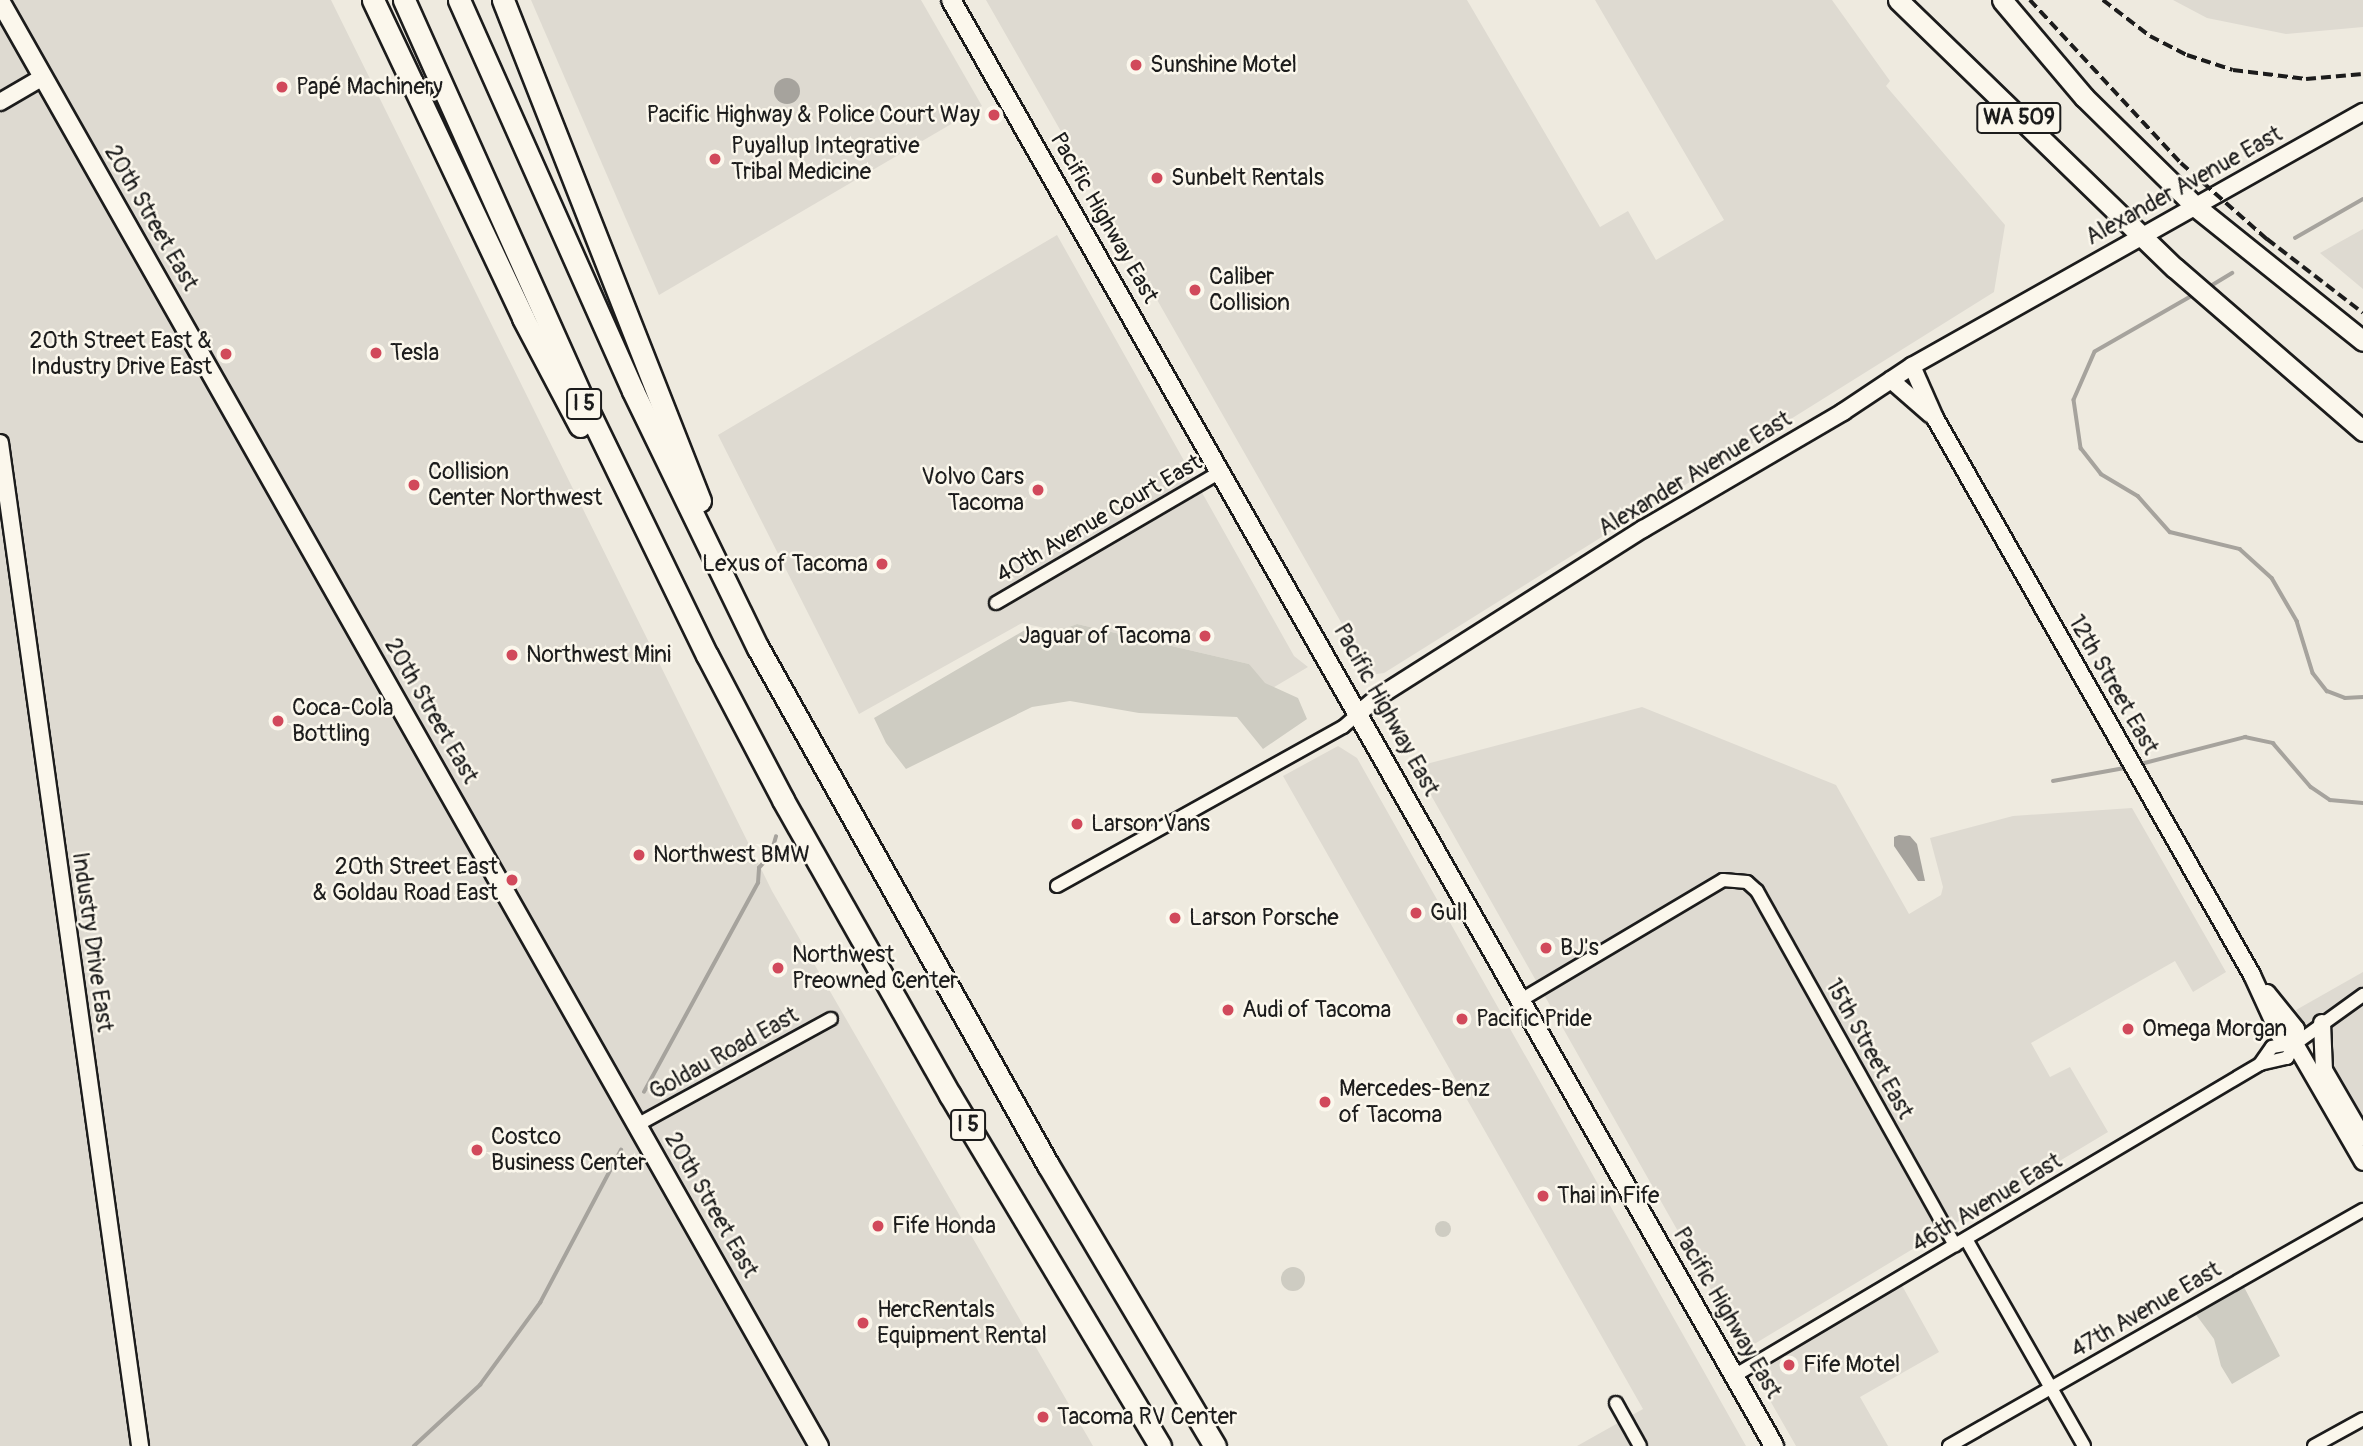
<!DOCTYPE html>
<html>
<head>
<meta charset="utf-8">
<style>
  body { margin:0 }
  #map { position:relative; width:2363px; height:1446px; overflow:hidden; background:#eeeadf; font-family:Pangolin,sans-serif }
  div>[style] { position:absolute }
  .built>* { inset:0; background:#dedad1 }
  .green>* { inset:0; background:#ceccc2 }
  .round { border-radius:50% }
  .water>* { inset:0; background:#a6a39d }
  .stream>* { height:3.5px; margin:-1.75px; padding:0 1.75px; transform-origin:1.75px; border-radius:1.75px; background:#a6a39d }
  .roads { filter:drop-shadow(2px 0 #1c1c1c) drop-shadow(-2px 0 #1c1c1c) drop-shadow(0 2px #1c1c1c) drop-shadow(0 -2px #1c1c1c) }
  .minor>* { height:12px; margin:-6px; padding:0 6px; transform-origin:6px; border-radius:6px; background:#fbf7ec }
  .tertiary>* { height:16px; margin:-8px; padding:0 8px; transform-origin:8px; border-radius:8px; background:#fbf7ec }
  .secondary>* { height:18px; margin:-9px; padding:0 9px; transform-origin:9px; border-radius:9px; background:#fbf7ec }
  .trunk>* { height:19px; margin:-9.5px; padding:0 9.5px; transform-origin:9.5px; border-radius:9.5px; background:#fbf7ec }
  .motorway>* { height:21px; margin:-10.5px; padding:0 10.5px; transform-origin:10.5px; border-radius:10.5px; background:#fbf7ec }
  .rail>* { height:3.5px; margin-top:-1.75px; transform-origin:0; background:repeating-linear-gradient(90deg,#1c1c1c 0 10px,transparent 0 15px) }
  .dots>* { width:19px; height:19px; translate:-50% -50%; box-sizing:border-box; border:4px solid #fbf7ec; border-radius:50% }
  span { translate:-50% -50%; white-space:nowrap; text-align:center; line-height:1.15; -webkit-text-stroke:5px #fbf7ec; paint-order:stroke }
  .shield-label span { padding:2px 5px; background:#fbf7ec; border:2px solid; border-radius:5px; -webkit-text-stroke-width:0 }
  .shield-label { font-size:21px; color:#1c1c1c; font-weight:700 }
  .poi-label { font-size:23px; color:#1c1c1c }
  .left { translate:0 -50%; text-align:left }
  .right { translate:-100% -50%; text-align:right }
  .street-label { font-size:23px; color:#1c1c1c }
</style>
</head>
<body>
<div id="map">
  <div class="built">
    <div style="clip-path:polygon(0 0,331px 0,772px 891px,1093px 1446px,0 1446px)"></div>
    <div style="clip-path:polygon(531px 0,921px 0,982px 106px,659px 295px)"></div>
    <div style="clip-path:polygon(986px 0,1467px 0,1600px 227px,1628px 211px,1656px 260px,1724px 220px,1595px 0,1832px 0,1890px 81px,1886px 86px,2005px 225px,1994px 292px,1384px 673px,1370px 675px,1362px 670px,1354px 645px)"></div>
    <div style="clip-path:polygon(2173px 0,2363px 0,2363px 27px,2286px 34px,2207px 18px)"></div>
    <div style="clip-path:polygon(2363px 229px,2363px 289px,2320px 253px)"></div>
    <div style="clip-path:polygon(1057px 235px,1294px 656px,1308px 667px,1266px 692px,1249px 664px,1077px 624px,1058px 631px,1022px 623px,859px 714px,718px 435px)"></div>
    <div style="clip-path:polygon(1642px 707px,1836px 785px,1909px 914px,1941px 895px,1943px 887px,1930px 838px,2013px 816px,2132px 808px,2226px 972px,2193px 992px,2175px 961px,2031px 1043px,2050px 1077px,2070px 1067px,2108px 1132px,1751px 1346px,1739px 1339px,1415px 767px)"></div>
    <div style="clip-path:polygon(1338px 746px,1357px 758px,1746px 1446px,1577px 1446px,1643px 1409px,1283px 776px)"></div>
    <div style="clip-path:polygon(2363px 972px,2363px 1129px,2296px 1010px)"></div>
    <div style="clip-path:polygon(1900px 1282px,1939px 1352px,1860px 1397px,1888px 1446px,1796px 1446px,1760px 1383px,1763px 1365px)"></div>
  </div>
  <div class="green">
    <div style="clip-path:polygon(1077px 624px,1249px 664px,1265px 683px,1298px 698px,1307px 719px,1263px 749px,1237px 717px,1139px 713px,1070px 701px,1032px 707px,906px 769px,886px 743px,874px 718px,1025px 630px,1058px 631px)"></div>
    <div class="round" style="left:1435px;top:1221px;width:16px;height:16px"></div>
    <div class="round" style="left:1281px;top:1267px;width:24px;height:24px"></div>
    <div style="clip-path:polygon(2244px 1287px,2280px 1356px,2232px 1384px,2221px 1366px,2214px 1339px,2194px 1312px)"></div>
  </div>
  <div class="water">
    <div class="round" style="left:774px;top:78px;width:26px;height:26px"></div>
    <div style="clip-path:polygon(1899px 835px,1910px 836px,1917px 844px,1925px 881px,1918px 881px,1894px 846px,1894px 837px)"></div>
  </div>
  <div class="stream">
    <div style="left:2295px;top:238px;width:78px;rotate:-29.8deg"></div>
    <div style="left:2209px;top:287px;width:27px;rotate:-31deg"></div>
    <div style="left:2196px;top:294px;width:116px;rotate:150.1deg"></div>
    <div style="left:2095px;top:352px;width:52px;rotate:113.6deg"></div>
    <div style="left:2074px;top:400px;width:49px;rotate:81.7deg"></div>
    <div style="left:2081px;top:448px;width:33px;rotate:52deg"></div>
    <div style="left:2101px;top:474px;width:43px;rotate:30.7deg"></div>
    <div style="left:2138px;top:496px;width:48px;rotate:48.4deg"></div>
    <div style="left:2170px;top:532px;width:72px;rotate:13.7deg"></div>
    <div style="left:2240px;top:549px;width:43px;rotate:42.2deg"></div>
    <div style="left:2272px;top:578px;width:50px;rotate:59.8deg"></div>
    <div style="left:2297px;top:621px;width:54px;rotate:72.9deg"></div>
    <div style="left:2313px;top:673px;width:23px;rotate:52deg"></div>
    <div style="left:2327px;top:691px;width:19px;rotate:21deg"></div>
    <div style="left:2345px;top:698px;width:18px;rotate:-3deg"></div>
    <div style="left:2137px;top:765px;width:112px;rotate:-14.5deg"></div>
    <div style="left:2245px;top:737px;width:29px;rotate:12deg"></div>
    <div style="left:2273px;top:743px;width:58px;rotate:49.2deg"></div>
    <div style="left:2311px;top:787px;width:23px;rotate:34deg"></div>
    <div style="left:2330px;top:800px;width:33px;rotate:5deg"></div>
    <div style="left:2053px;top:781px;width:78px;rotate:-10.3deg"></div>
    <div style="left:644px;top:1092px;width:238px;rotate:-61.4deg"></div>
    <div style="left:758px;top:883px;width:15px;rotate:-86deg"></div>
    <div style="left:759px;top:868px;width:18px;rotate:-49deg"></div>
    <div style="left:771px;top:854px;width:18px;rotate:-74deg"></div>
    <div style="left:414px;top:1446px;width:90px;rotate:-42.7deg"></div>
    <div style="left:480px;top:1385px;width:102px;rotate:-53.8deg"></div>
    <div style="left:540px;top:1303px;width:173px;rotate:-62.1deg"></div>
  </div>
  <div class="roads">
    <div class="minor">
      <div style="left:996px;top:603px;width:262px;rotate:-30.3deg"></div>
      <div style="left:1057px;top:886px;width:327px;rotate:-29.1deg"></div>
      <div style="left:1343px;top:727px;width:21px;rotate:-41deg"></div>
      <div style="left:1521px;top:1000px;width:235px;rotate:-30.7deg"></div>
      <div style="left:1723px;top:880px;width:24px;rotate:5deg"></div>
      <div style="left:1747px;top:882px;width:13px;rotate:42deg"></div>
      <div style="left:1757px;top:891px;width:406px;rotate:60.8deg"></div>
      <div style="left:2260px;top:1064px;width:21px;rotate:-55deg"></div>
      <div style="left:2272px;top:1047px;width:20px;rotate:-9deg"></div>
      <div style="left:637px;top:1125px;width:221px;rotate:-28.7deg"></div>
      <div style="left:1966px;top:1239px;width:238px;rotate:60.3deg"></div>
      <div style="left:1734px;top:1376px;width:612px;rotate:-30.67deg"></div>
      <div style="left:2260px;top:1064px;width:28px;rotate:-13deg"></div>
      <div style="left:2287px;top:1058px;width:16px;rotate:-60deg"></div>
      <div style="left:2295px;top:1044px;width:84px;rotate:-35.8deg"></div>
      <div style="left:1616px;top:1403px;width:49px;rotate:60.8deg"></div>
      <div style="left:1949px;top:1446px;width:477px;rotate:-29.7deg"></div>
      <div style="left:2314px;top:1446px;width:56px;rotate:-28.9deg"></div>
    </div>
    <div class="tertiary">
      <div style="left:0;top:102px;width:50px;rotate:-30.2deg"></div>
      <div style="left:1912px;top:366px;width:57px;rotate:66.1deg"></div>
      <div style="left:1935px;top:418px;width:641px;rotate:60.35deg"></div>
      <div style="left:2252px;top:975px;width:67px;rotate:65.3deg"></div>
      <div style="left:2280px;top:1036px;width:17px;rotate:28deg"></div>
      <div style="left:1891px;top:380px;width:52px;rotate:41.1deg"></div>
      <div style="left:0;top:443px;width:1013px;rotate:82.05deg"></div>
      <div style="left:1359px;top:713px;width:25px;rotate:-40deg"></div>
      <div style="left:1378px;top:697px;width:314px;rotate:-32.4deg"></div>
      <div style="left:1643px;top:529px;width:232px;rotate:-30.3deg"></div>
      <div style="left:1843px;top:412px;width:83px;rotate:-33.7deg"></div>
      <div style="left:1912px;top:366px;width:518px;rotate:-29.39deg"></div>
      <div style="left:2267px;top:993px;width:46px;rotate:51.1deg"></div>
      <div style="left:2296px;top:1029px;width:15px;rotate:94deg"></div>
      <div style="left:2295px;top:1044px;width:136px;rotate:60deg"></div>
      <div style="left:2322px;top:1023px;width:47px;rotate:87.6deg"></div>
      <div style="left:2324px;top:1070px;width:78px;rotate:59.8deg"></div>
    </div>
    <div class="secondary">
      <div style="left:951px;top:0;width:1664px;rotate:60.35deg"></div>
      <div style="left:0;top:1px;width:1661px;rotate:60.46deg"></div>
    </div>
    <div class="trunk">
      <div style="left:1898px;top:0;width:385px;rotate:44.1deg"></div>
      <div style="left:2175px;top:268px;width:249px;rotate:40.9deg"></div>
      <div style="left:2002px;top:0;width:127px;rotate:49.8deg"></div>
      <div style="left:2084px;top:97px;width:157px;rotate:44.5deg"></div>
      <div style="left:2196px;top:207px;width:214px;rotate:38.7deg"></div>
    </div>
    <div class="motorway">
      <div style="left:373px;top:0;width:352px;rotate:64.7deg"></div>
      <div style="left:523px;top:318px;width:122px;rotate:62.2deg"></div>
      <div style="left:404px;top:0;width:436px;rotate:65.9deg"></div>
      <div style="left:582px;top:398px;width:286px;rotate:64.1deg"></div>
      <div style="left:707px;top:655px;width:164px;rotate:62.3deg"></div>
      <div style="left:783px;top:800px;width:339px;rotate:60.5deg"></div>
      <div style="left:950px;top:1095px;width:409px;rotate:59.1deg"></div>
      <div style="left:459px;top:0;width:428px;rotate:66deg"></div>
      <div style="left:633px;top:391px;width:286px;rotate:64.1deg"></div>
      <div style="left:758px;top:648px;width:593px;rotate:60.71deg"></div>
      <div style="left:1048px;top:1165px;width:327px;rotate:59.3deg"></div>
      <div style="left:503px;top:0;width:538px;rotate:68.53deg"></div>
    </div>
  </div>
  <div class="rail">
    <div style="left:2030px;top:0;width:222px;rotate:47.2deg"></div>
    <div style="left:2181px;top:163px;width:115px;rotate:41.5deg"></div>
    <div style="left:2267px;top:239px;width:121px;rotate:37.6deg"></div>
    <div style="left:2103px;top:0;width:59px;rotate:37.5deg"></div>
    <div style="left:2150px;top:36px;width:42px;rotate:27.2deg"></div>
    <div style="left:2187px;top:55px;width:48px;rotate:18.1deg"></div>
    <div style="left:2233px;top:70px;width:74px;rotate:7deg"></div>
    <div style="left:2306px;top:79px;width:57px;rotate:-5deg"></div>
  </div>
  <div class="dots">
    <div style="left:1136px;top:65px;background:#d1495b"></div>
    <div style="left:282px;top:87px;background:#d1495b"></div>
    <div style="left:994px;top:115px;background:#d1495b"></div>
    <div style="left:715px;top:159px;background:#d1495b"></div>
    <div style="left:1157px;top:178px;background:#d1495b"></div>
    <div style="left:1195px;top:290px;background:#d1495b"></div>
    <div style="left:376px;top:353px;background:#d1495b"></div>
    <div style="left:226px;top:354px;background:#d1495b"></div>
    <div style="left:414px;top:485px;background:#d1495b"></div>
    <div style="left:1038px;top:490px;background:#d1495b"></div>
    <div style="left:882px;top:564px;background:#d1495b"></div>
    <div style="left:1205px;top:636px;background:#d1495b"></div>
    <div style="left:512px;top:655px;background:#d1495b"></div>
    <div style="left:278px;top:721px;background:#d1495b"></div>
    <div style="left:1077px;top:824px;background:#d1495b"></div>
    <div style="left:639px;top:855px;background:#d1495b"></div>
    <div style="left:512px;top:880px;background:#d1495b"></div>
    <div style="left:1416px;top:913px;background:#d1495b"></div>
    <div style="left:1175px;top:918px;background:#d1495b"></div>
    <div style="left:1546px;top:948px;background:#d1495b"></div>
    <div style="left:778px;top:968px;background:#d1495b"></div>
    <div style="left:1228px;top:1010px;background:#d1495b"></div>
    <div style="left:1462px;top:1019px;background:#d1495b"></div>
    <div style="left:2128px;top:1029px;background:#d1495b"></div>
    <div style="left:1325px;top:1102px;background:#d1495b"></div>
    <div style="left:477px;top:1150px;background:#d1495b"></div>
    <div style="left:1543px;top:1196px;background:#d1495b"></div>
    <div style="left:878px;top:1226px;background:#d1495b"></div>
    <div style="left:863px;top:1323px;background:#d1495b"></div>
    <div style="left:1789px;top:1365px;background:#d1495b"></div>
    <div style="left:1043px;top:1417px;background:#d1495b"></div>
  </div>
  <div class="shield-label">
    <span style="left:2019px;top:118px">WA 509</span>
    <span style="left:584px;top:404px">I 5</span>
    <span style="left:968px;top:1125px">I 5</span>
  </div>
  <div class="poi-label">
    <span class="left" style="left:1150px;top:65px">Sunshine Motel</span>
    <span class="left" style="left:296px;top:87px">Papé Machinery</span>
    <span class="right" style="left:980px;top:115px">Pacific Highway &amp; Police Court Way</span>
    <span class="left" style="left:731px;top:159px">Puyallup Integrative<br>Tribal Medicine</span>
    <span class="left" style="left:1171px;top:178px">Sunbelt Rentals</span>
    <span class="left" style="left:1209px;top:290px">Caliber<br>Collision</span>
    <span class="right" style="left:212px;top:354px">20th Street East &amp;<br>Industry Drive East</span>
    <span class="left" style="left:390px;top:353px">Tesla</span>
    <span class="left" style="left:428px;top:485px">Collision<br>Center Northwest</span>
    <span class="right" style="left:1024px;top:490px">Volvo Cars<br>Tacoma</span>
    <span class="right" style="left:868px;top:564px">Lexus of Tacoma</span>
    <span class="right" style="left:1191px;top:636px">Jaguar of Tacoma</span>
    <span class="left" style="left:526px;top:655px">Northwest Mini</span>
    <span class="left" style="left:292px;top:721px">Coca-Cola<br>Bottling</span>
    <span class="left" style="left:1091px;top:824px">Larson Vans</span>
    <span class="left" style="left:653px;top:855px">Northwest BMW</span>
    <span class="right" style="left:498px;top:880px">20th Street East<br>&amp; Goldau Road East</span>
    <span class="left" style="left:1430px;top:913px">Gull</span>
    <span class="left" style="left:1189px;top:918px">Larson Porsche</span>
    <span class="left" style="left:1560px;top:948px">BJ's</span>
    <span class="left" style="left:792px;top:968px">Northwest<br>Preowned Center</span>
    <span class="left" style="left:1242px;top:1010px">Audi of Tacoma</span>
    <span class="left" style="left:1476px;top:1019px">Pacific Pride</span>
    <span class="left" style="left:2142px;top:1029px">Omega Morgan</span>
    <span class="left" style="left:1339px;top:1102px">Mercedes-Benz<br>of Tacoma</span>
    <span class="left" style="left:491px;top:1150px">Costco<br>Business Center</span>
    <span class="left" style="left:1557px;top:1196px">Thai in Fife</span>
    <span class="left" style="left:892px;top:1226px">Fife Honda</span>
    <span class="left" style="left:877px;top:1323px">HercRentals<br>Equipment Rental</span>
    <span class="left" style="left:1803px;top:1365px">Fife Motel</span>
    <span class="left" style="left:1057px;top:1417px">Tacoma RV Center</span>
  </div>
  <div class="street-label">
    <span style="left:2184px;top:186px;rotate:-29deg">Alexander Avenue East</span>
    <span style="left:151px;top:218px;rotate:60deg">20th Street East</span>
    <span style="left:1104px;top:218px;rotate:60deg">Pacific Highway East</span>
    <span style="left:1695px;top:474px;rotate:-31deg">Alexander Avenue East</span>
    <span style="left:1099px;top:519px;rotate:-30deg">40th Avenue Court East</span>
    <span style="left:2113px;top:685px;rotate:60deg">12th Street East</span>
    <span style="left:1386px;top:710px;rotate:61deg">Pacific Highway East</span>
    <span style="left:431px;top:711px;rotate:60deg">20th Street East</span>
    <span style="left:92px;top:942px;rotate:82deg">Industry Drive East</span>
    <span style="left:1869px;top:1049px;rotate:61deg">15th Street East</span>
    <span style="left:724px;top:1054px;rotate:-29deg">Goldau Road East</span>
    <span style="left:1987px;top:1203px;rotate:-31deg">46th Avenue East</span>
    <span style="left:711px;top:1205px;rotate:60deg">20th Street East</span>
    <span style="left:2146px;top:1310px;rotate:-30deg">47th Avenue East</span>
    <span style="left:1727px;top:1313px;rotate:60deg">Pacific Highway East</span>
  </div>
</div>
</body>
</html>
